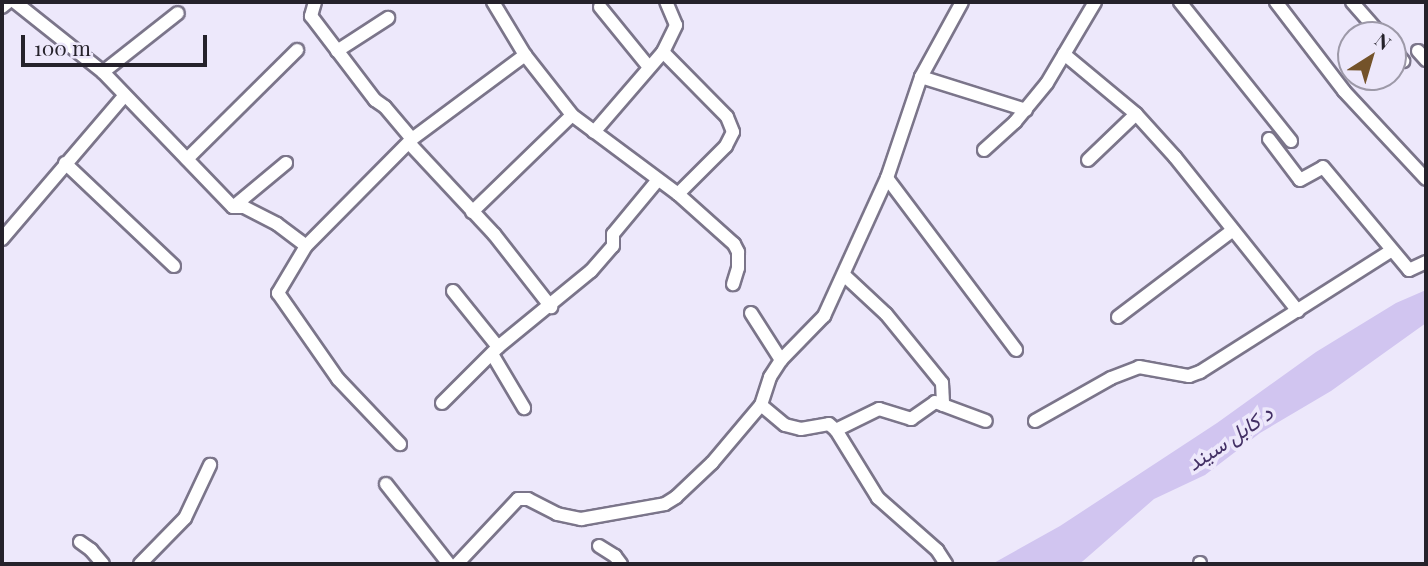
<!DOCTYPE html>
<html>
<head>
<meta charset="utf-8">
<style>
  body { margin:0 }
  #map { position:relative; width:1428px; height:566px; overflow:hidden; background:#ede8fb; font-family:"Playfair Display",Vazirmatn,serif }
  div>[style] { position:absolute }
  .water>* { inset:0; background:#d1c5f0 }
  .roads { filter:drop-shadow(2px 0 #7b758a) drop-shadow(-2px 0 #7b758a) drop-shadow(0 2px #7b758a) drop-shadow(0 -2px #7b758a) }
  .minor>* { height:12px; margin:-6px; padding:0 6px; transform-origin:6px; border-radius:6px; background:#fff }
  span { translate:-50% -50%; white-space:nowrap; text-align:center; line-height:1.15; -webkit-text-stroke:7px #ede8fb; paint-order:stroke }
  .water-label { font-size:21px; color:#433065; font-style:italic }
  .frame { position:absolute; inset:0; border:4px solid #25222b; pointer-events:none }
  .north { position:absolute; left:1337px; top:21px; width:70px; height:70px; box-sizing:border-box; background:#ede8fb; border:2px solid #9d99a8; border-radius:50%; rotate:37deg; font-size:19px; font-weight:700; line-height:28px; text-align:center; color:#25222b }
  .north::after { content:''; display:block; margin:auto; width:24px; height:32px; background:#74532a; clip-path:polygon(50% 0,100% 100%,50% 72%,0 100%) }
  .scale { position:absolute; left:21px; top:35px; width:186px; height:32px; box-sizing:border-box; border:4px solid #25222b; border-top:0; padding-left:9px; font-size:21px; line-height:24px; white-space:nowrap; color:#25222b; -webkit-text-stroke:5px #ede8fb; paint-order:stroke }
</style>
</head>
<body>
<div id="map">
  <div class="water">
    <div style="clip-path:polygon(1426px 290px,1426px 323px,1331px 391px,1260px 433px,1205px 475px,1154px 499px,1083px 561px,1078px 564px,992px 564px,1060px 526px,1217px 423px,1316px 352px,1396px 303px)"></div>
  </div>
  <div class="roads">
    <div class="minor">
      <div style="left:15px;top:2px;width:112px;rotate:38.5deg"></div>
      <div style="left:103px;top:72px;width:187px;rotate:46.1deg"></div>
      <div style="left:233px;top:207px;width:11px"></div>
      <div style="left:244px;top:207px;width:37px;rotate:27deg"></div>
      <div style="left:277px;top:224px;width:36px;rotate:37deg"></div>
      <div style="left:306px;top:246px;width:151px;rotate:-45.3deg"></div>
      <div style="left:412px;top:139px;width:141px;rotate:-36.6deg"></div>
      <div style="left:315px;top:2px;width:15px;rotate:106deg"></div>
      <div style="left:311px;top:16px;width:106px;rotate:52.7deg"></div>
      <div style="left:375px;top:100px;width:12px;rotate:35deg"></div>
      <div style="left:385px;top:107px;width:42px;rotate:49.8deg"></div>
      <div style="left:493px;top:2px;width:62px;rotate:58.9deg"></div>
      <div style="left:525px;top:55px;width:76px;rotate:51.9deg"></div>
      <div style="left:572px;top:115px;width:132px;rotate:36.7deg"></div>
      <div style="left:678px;top:194px;width:75px;rotate:41.8deg"></div>
      <div style="left:734px;top:244px;width:9px;rotate:63deg"></div>
      <div style="left:738px;top:252px;width:16px;rotate:90deg"></div>
      <div style="left:738px;top:268px;width:17px;rotate:107deg"></div>
      <div style="left:1180px;top:2px;width:178px;rotate:51.4deg"></div>
      <div style="left:1276px;top:2px;width:112px;rotate:52.6deg"></div>
      <div style="left:1344px;top:91px;width:120px;rotate:47deg"></div>
      <div style="left:1352px;top:2px;width:44px;rotate:48.7deg"></div>
      <div style="left:2px;top:7px;width:8px;rotate:-40deg"></div>
      <div style="left:600px;top:7px;width:77px;rotate:50.8deg"></div>
      <div style="left:1393px;top:49px;width:16px;rotate:50deg"></div>
      <div style="left:337px;top:51px;width:61px;rotate:-32.9deg"></div>
      <div style="left:1418px;top:51px;width:12px;rotate:48deg"></div>
      <div style="left:663px;top:52px;width:91px;rotate:45.4deg"></div>
      <div style="left:727px;top:117px;width:16px;rotate:68deg"></div>
      <div style="left:733px;top:132px;width:16px;rotate:117deg"></div>
      <div style="left:726px;top:146px;width:68px;rotate:135deg"></div>
      <div style="left:1064px;top:54px;width:94px;rotate:39.8deg"></div>
      <div style="left:1136px;top:114px;width:58px;rotate:47.8deg"></div>
      <div style="left:1175px;top:157px;width:197px;rotate:51.4deg"></div>
      <div style="left:103px;top:72px;width:95px;rotate:-38.2deg"></div>
      <div style="left:921px;top:77px;width:110px;rotate:17.4deg"></div>
      <div style="left:594px;top:132px;width:106px;rotate:-49.2deg"></div>
      <div style="left:663px;top:52px;width:30px;rotate:-64deg"></div>
      <div style="left:676px;top:25px;width:25px;rotate:-113deg"></div>
      <div style="left:1269px;top:139px;width:51px;rotate:52.9deg"></div>
      <div style="left:1300px;top:180px;width:26px;rotate:-29deg"></div>
      <div style="left:1323px;top:167px;width:134px;rotate:50.1deg"></div>
      <div style="left:1409px;top:270px;width:19px;rotate:-25deg"></div>
      <div style="left:410px;top:144px;width:123px;rotate:47deg"></div>
      <div style="left:494px;top:234px;width:93px;rotate:52deg"></div>
      <div style="left:984px;top:150px;width:42px;rotate:-42.1deg"></div>
      <div style="left:1015px;top:122px;width:50px;rotate:-50.6deg"></div>
      <div style="left:1047px;top:83px;width:94px;rotate:-59.3deg"></div>
      <div style="left:187px;top:159px;width:155px;rotate:-44.7deg"></div>
      <div style="left:1088px;top:160px;width:66px;rotate:-43.8deg"></div>
      <div style="left:65px;top:163px;width:150px;rotate:43.4deg"></div>
      <div style="left:887px;top:178px;width:215px;rotate:53.1deg"></div>
      <div style="left:233px;top:207px;width:69px;rotate:-39.7deg"></div>
      <div style="left:472px;top:212px;width:139px;rotate:-44.1deg"></div>
      <div style="left:2px;top:239px;width:188px;rotate:-49.5deg"></div>
      <div style="left:306px;top:246px;width:55px;rotate:120.8deg"></div>
      <div style="left:278px;top:293px;width:105px;rotate:55.1deg"></div>
      <div style="left:338px;top:379px;width:90px;rotate:46.4deg"></div>
      <div style="left:844px;top:275px;width:57px;rotate:42.9deg"></div>
      <div style="left:886px;top:314px;width:89px;rotate:50.9deg"></div>
      <div style="left:942px;top:383px;width:22px;rotate:87deg"></div>
      <div style="left:453px;top:291px;width:72px;rotate:51.2deg"></div>
      <div style="left:751px;top:313px;width:56px;rotate:57.4deg"></div>
      <div style="left:1118px;top:317px;width:144px;rotate:-37.1deg"></div>
      <div style="left:492px;top:354px;width:63px;rotate:59.3deg"></div>
      <div style="left:442px;top:403px;width:79px;rotate:-45deg"></div>
      <div style="left:498px;top:347px;width:120px;rotate:-39.3deg"></div>
      <div style="left:591px;top:271px;width:33px;rotate:-49deg"></div>
      <div style="left:613px;top:246px;width:12px;rotate:-90deg"></div>
      <div style="left:613px;top:234px;width:69px;rotate:-50.3deg"></div>
      <div style="left:761px;top:405px;width:31px;rotate:40deg"></div>
      <div style="left:785px;top:425px;width:16px;rotate:14deg"></div>
      <div style="left:801px;top:429px;width:28px;rotate:-10deg"></div>
      <div style="left:829px;top:424px;width:9px;rotate:41deg"></div>
      <div style="left:836px;top:430px;width:80px;rotate:58.3deg"></div>
      <div style="left:878px;top:498px;width:79px;rotate:41.4deg"></div>
      <div style="left:937px;top:550px;width:17px;rotate:57deg"></div>
      <div style="left:1035px;top:421px;width:87px;rotate:-29.5deg"></div>
      <div style="left:1111px;top:378px;width:30px;rotate:-21deg"></div>
      <div style="left:1139px;top:367px;width:51px;rotate:10.2deg"></div>
      <div style="left:1189px;top:376px;width:12px;rotate:-20deg"></div>
      <div style="left:1200px;top:372px;width:224px;rotate:-32.4deg"></div>
      <div style="left:836px;top:430px;width:48px;rotate:-26deg"></div>
      <div style="left:879px;top:409px;width:34px;rotate:17deg"></div>
      <div style="left:911px;top:419px;width:29px;rotate:-35deg"></div>
      <div style="left:935px;top:402px;width:54px;rotate:20.4deg"></div>
      <div style="left:386px;top:484px;width:102px;rotate:51.8deg"></div>
      <div style="left:80px;top:542px;width:14px;rotate:36deg"></div>
      <div style="left:91px;top:550px;width:18px;rotate:49deg"></div>
      <div style="left:599px;top:546px;width:19px;rotate:32deg"></div>
      <div style="left:615px;top:556px;width:10px;rotate:53deg"></div>
      <div style="left:1200px;top:563px;width:1px;rotate:90deg"></div>
      <div style="left:140px;top:564px;width:64px;rotate:-45.6deg"></div>
      <div style="left:185px;top:518px;width:59px;rotate:-64.7deg"></div>
      <div style="left:457px;top:564px;width:89px;rotate:-46.8deg"></div>
      <div style="left:518px;top:499px;width:10px"></div>
      <div style="left:528px;top:499px;width:33px;rotate:27deg"></div>
      <div style="left:557px;top:514px;width:25px;rotate:12deg"></div>
      <div style="left:581px;top:519px;width:85px;rotate:-10.1deg"></div>
      <div style="left:665px;top:504px;width:13px;rotate:-32deg"></div>
      <div style="left:676px;top:497px;width:50px;rotate:-43.4deg"></div>
      <div style="left:712px;top:463px;width:76px;rotate:-49.8deg"></div>
      <div style="left:761px;top:405px;width:29px;rotate:-72deg"></div>
      <div style="left:770px;top:377px;width:20px;rotate:-57deg"></div>
      <div style="left:781px;top:360px;width:62px;rotate:-45.7deg"></div>
      <div style="left:824px;top:316px;width:152px;rotate:-65.5deg"></div>
      <div style="left:887px;top:178px;width:107px;rotate:-71.4deg"></div>
      <div style="left:921px;top:77px;width:85px;rotate:-61.3deg"></div>
    </div>
  </div>
  <div class="water-label">
    <span style="left:1229px;top:437px;rotate:-34deg">د کابل سيند</span>
  </div>
  <div class="frame"></div>
  <div class="north">N</div>
  <div class="scale">100 m</div>
</div>
</body>
</html>
